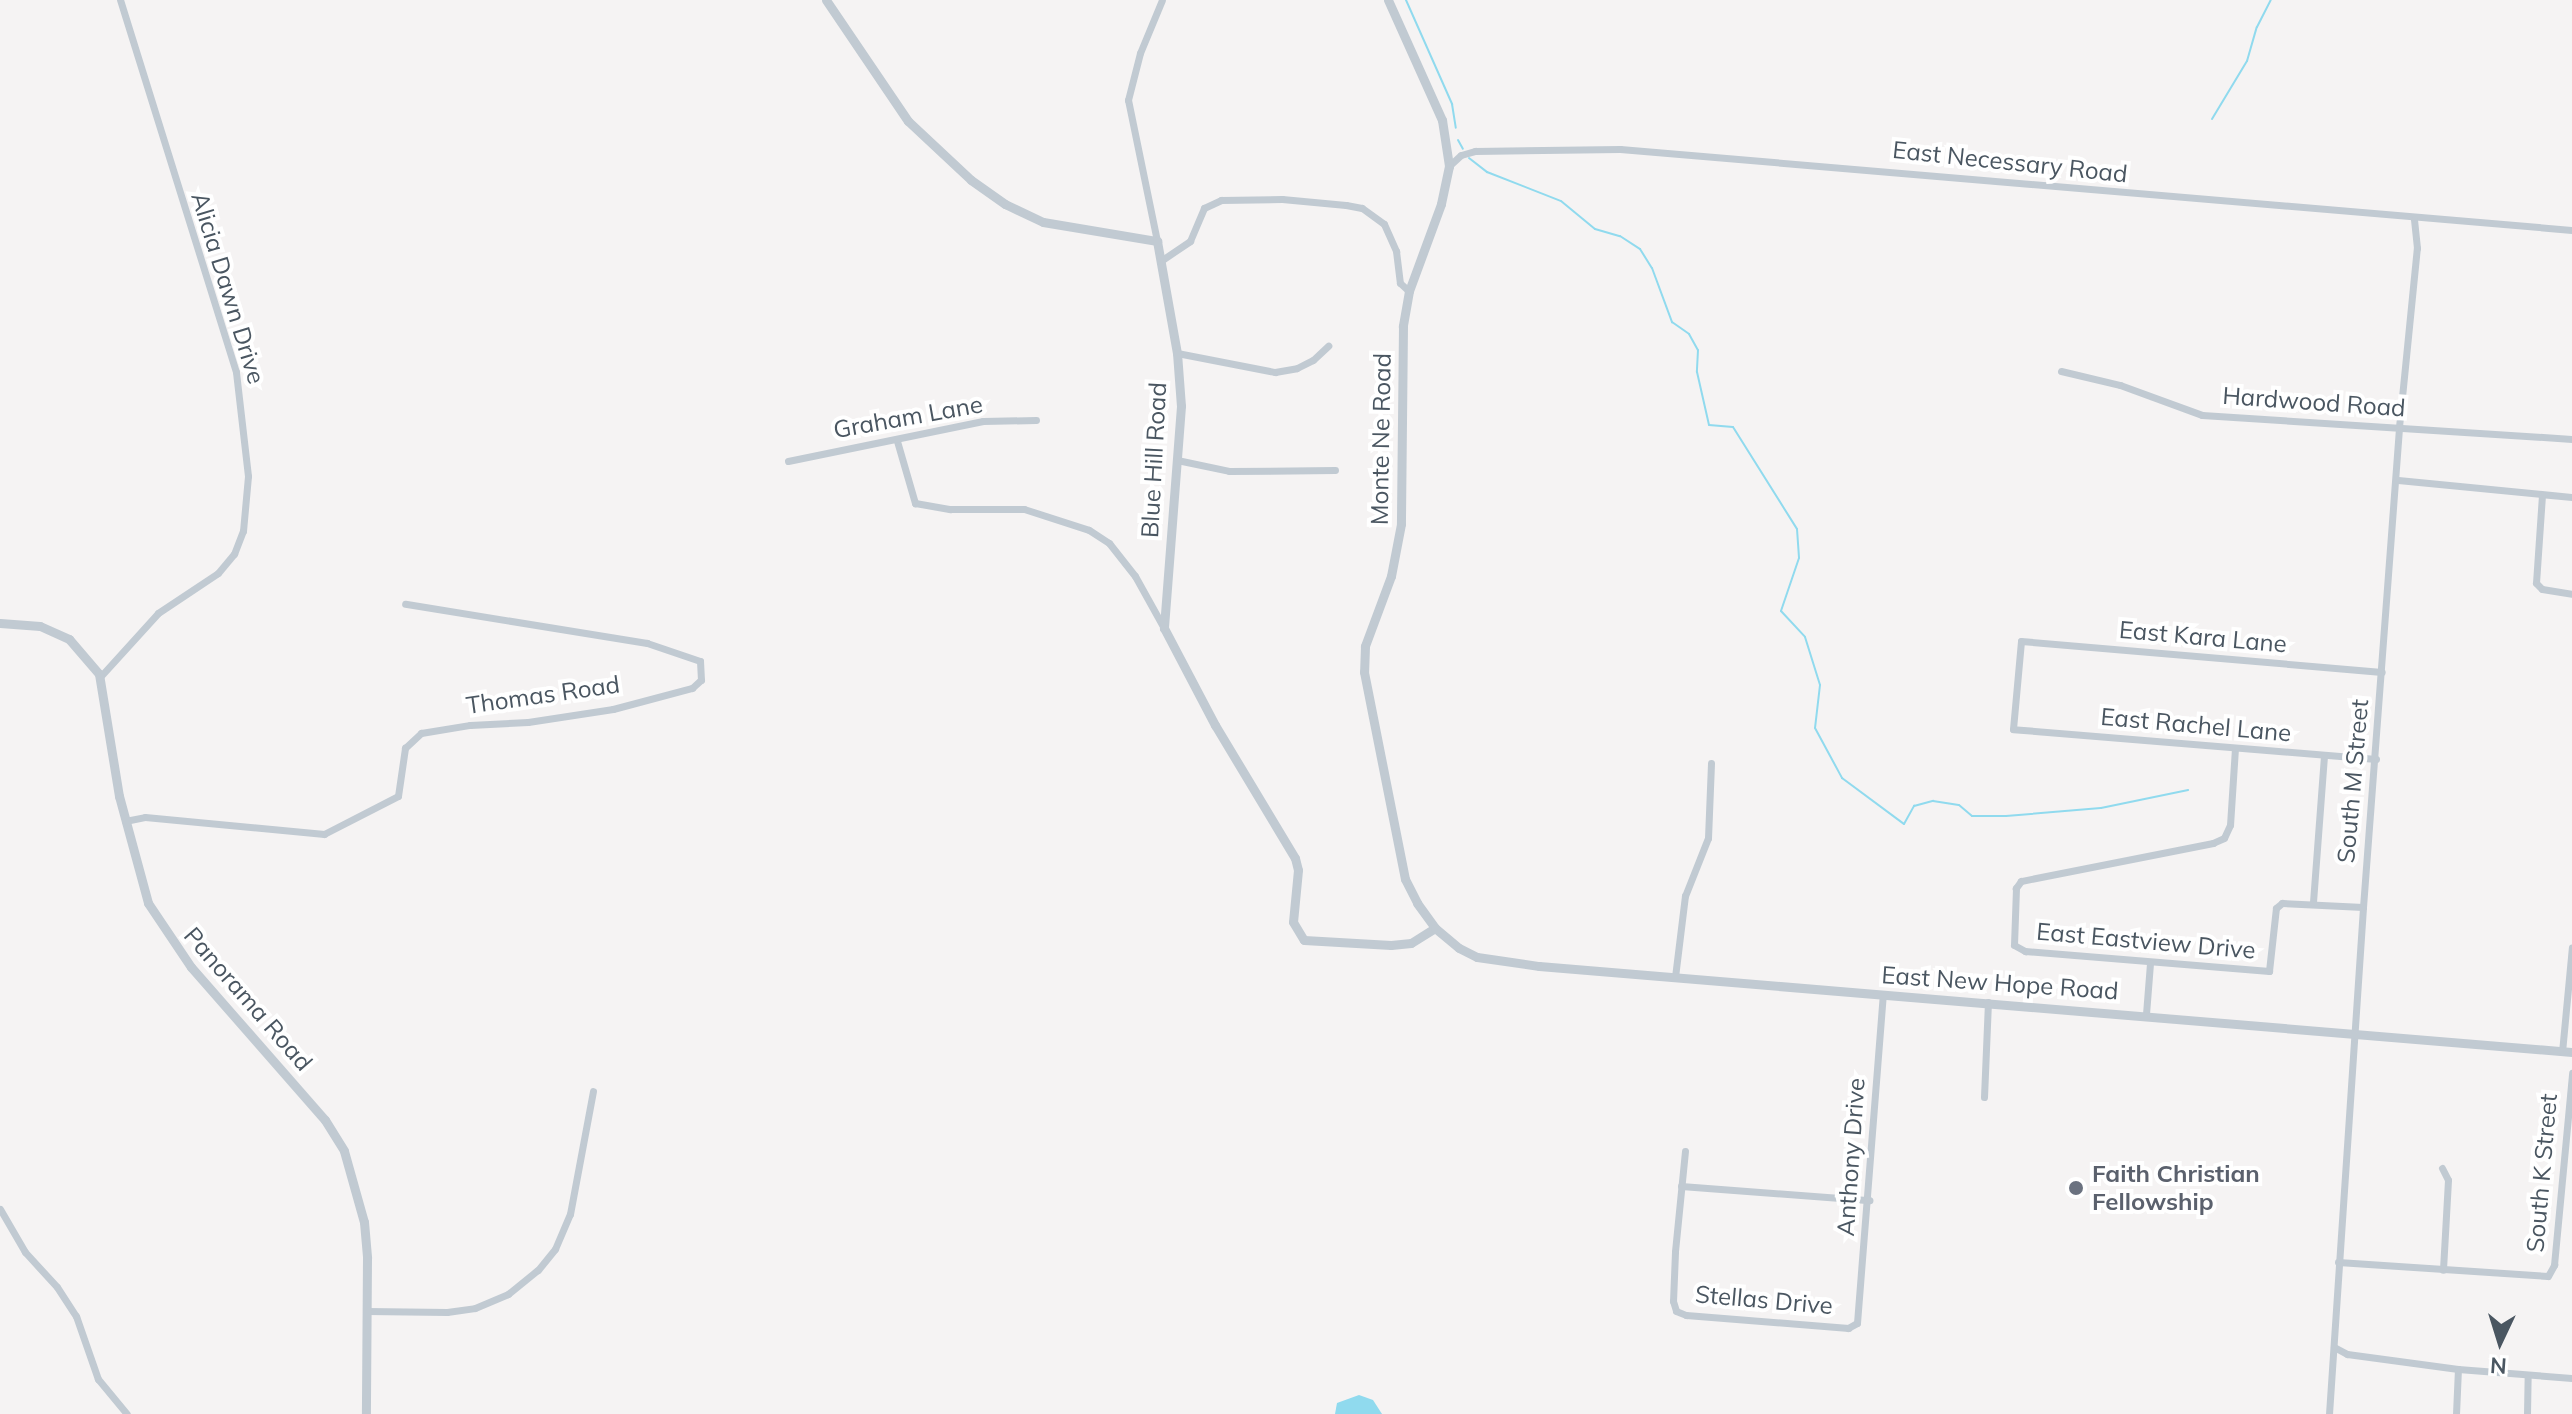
<!DOCTYPE html>
<html>
<head>
<meta charset="utf-8">
<style>
  body { margin:0 }
  #map { position:relative; width:2572px; height:1414px; overflow:hidden; background:#f5f3f3; font-family:Mulish,sans-serif }
  div>[style] { position:absolute }
  .water>* { inset:0; background:#90daee }
  .stream>* { height:2px; margin:-1px; padding:0 1px; transform-origin:1px; border-radius:1px; background:#90daee }
  .minor>* { height:7px; margin:-3.5px; padding:0 3.5px; transform-origin:3.5px; border-radius:3.5px; background:#c1cad2 }
  .tertiary>* { height:9px; margin:-4.5px; padding:0 4.5px; transform-origin:4.5px; border-radius:4.5px; background:#c1cad2 }
  .dots>* { width:22px; height:22px; translate:-50% -50%; box-sizing:border-box; border:4px solid #fff; border-radius:50% }
  span { translate:-50% -50%; white-space:nowrap; text-align:center; line-height:1.15; -webkit-text-stroke:8px #fff; paint-order:stroke }
  .street-label { font-size:24px; color:#4a5661 }
  .worship-label { font-size:24px; color:#5b616d; font-weight:700 }
  .left { translate:0 -50%; text-align:left }
  .north { position:absolute; left:2460px; top:1302px; width:80px; height:80px; -webkit-text-stroke:6px #fff; paint-order:stroke; rotate:184deg; font-size:22px; font-weight:700; line-height:32px; text-align:center; color:#4a5661 }
  .north::after { content:''; display:block; margin:auto; width:28px; height:36px; background:#4a5661; clip-path:polygon(50% 0,100% 100%,50% 72%,0 100%) }
</style>
</head>
<body>
<div id="map">
  <div class="water">
    <div style="clip-path:polygon(1359px 1395px,1373px 1400px,1382px 1414px,1335px 1414px,1337px 1403px)"></div>
  </div>
  <div class="stream">
    <div style="left:1406px;top:0;width:114px;rotate:66.1deg"></div>
    <div style="left:1452px;top:104px;width:24px;rotate:81deg"></div>
    <div style="left:2212px;top:119px;width:68px;rotate:-58.9deg"></div>
    <div style="left:2247px;top:61px;width:35px;rotate:-74deg"></div>
    <div style="left:2257px;top:27px;width:30px;rotate:-63deg"></div>
    <div style="left:1458px;top:140px;width:10px;rotate:61deg"></div>
    <div style="left:1469px;top:158px;width:23px;rotate:38deg"></div>
    <div style="left:1487px;top:172px;width:79px;rotate:21.4deg"></div>
    <div style="left:1561px;top:201px;width:44px;rotate:39.5deg"></div>
    <div style="left:1595px;top:229px;width:26px;rotate:16deg"></div>
    <div style="left:1620px;top:236px;width:24px;rotate:33deg"></div>
    <div style="left:1640px;top:249px;width:22px;rotate:58deg"></div>
    <div style="left:1652px;top:268px;width:58px;rotate:69.7deg"></div>
    <div style="left:1672px;top:322px;width:21px;rotate:35deg"></div>
    <div style="left:1689px;top:334px;width:18px;rotate:61deg"></div>
    <div style="left:1698px;top:350px;width:22px;rotate:93deg"></div>
    <div style="left:1697px;top:372px;width:54px;rotate:77.2deg"></div>
    <div style="left:1709px;top:425px;width:24px;rotate:5deg"></div>
    <div style="left:1733px;top:427px;width:120px;rotate:57.9deg"></div>
    <div style="left:1797px;top:529px;width:29px;rotate:86deg"></div>
    <div style="left:1799px;top:558px;width:56px;rotate:108.8deg"></div>
    <div style="left:1781px;top:611px;width:35px;rotate:47deg"></div>
    <div style="left:1805px;top:637px;width:50px;rotate:72.6deg"></div>
    <div style="left:1820px;top:685px;width:43px;rotate:96.6deg"></div>
    <div style="left:1815px;top:728px;width:57px;rotate:61.6deg"></div>
    <div style="left:1842px;top:778px;width:77px;rotate:36.6deg"></div>
    <div style="left:1904px;top:824px;width:21px;rotate:-61deg"></div>
    <div style="left:1914px;top:806px;width:20px;rotate:-15deg"></div>
    <div style="left:1933px;top:801px;width:26px;rotate:9deg"></div>
    <div style="left:1959px;top:805px;width:17px;rotate:40deg"></div>
    <div style="left:1972px;top:816px;width:34px"></div>
    <div style="left:2006px;top:816px;width:95px;rotate:-4.8deg"></div>
    <div style="left:2101px;top:808px;width:89px;rotate:-11.7deg"></div>
  </div>
  <div class="minor">
    <div style="left:1449px;top:166px;width:16px;rotate:-43deg"></div>
    <div style="left:1461px;top:155px;width:15px;rotate:-16deg"></div>
    <div style="left:1475px;top:151px;width:145px;rotate:-0.8deg"></div>
    <div style="left:1620px;top:149px;width:955px;rotate:4.86deg"></div>
    <div style="left:1157px;top:241px;width:144px;rotate:-101.6deg"></div>
    <div style="left:1128px;top:100px;width:49px;rotate:-75.7deg"></div>
    <div style="left:1140px;top:53px;width:57px;rotate:-67.5deg"></div>
    <div style="left:1162px;top:260px;width:34px;rotate:-34deg"></div>
    <div style="left:1190px;top:241px;width:36px;rotate:-67deg"></div>
    <div style="left:1204px;top:208px;width:19px;rotate:-25deg"></div>
    <div style="left:1221px;top:200px;width:61px;rotate:-0.9deg"></div>
    <div style="left:1282px;top:199px;width:64px;rotate:5.4deg"></div>
    <div style="left:1346px;top:205px;width:16px;rotate:11deg"></div>
    <div style="left:1362px;top:208px;width:27px;rotate:36deg"></div>
    <div style="left:1384px;top:224px;width:30px;rotate:66deg"></div>
    <div style="left:1396px;top:251px;width:32px;rotate:83deg"></div>
    <div style="left:1400px;top:283px;width:12px;rotate:42deg"></div>
    <div style="left:1177px;top:353px;width:100px;rotate:11deg"></div>
    <div style="left:1275px;top:372px;width:22px;rotate:-10deg"></div>
    <div style="left:1297px;top:368px;width:18px;rotate:-27deg"></div>
    <div style="left:1313px;top:360px;width:21px;rotate:-43deg"></div>
    <div style="left:2061px;top:371px;width:61px;rotate:13.3deg"></div>
    <div style="left:2120px;top:385px;width:87px;rotate:20.1deg"></div>
    <div style="left:2202px;top:415px;width:371px;rotate:3.7deg"></div>
    <div style="left:897px;top:441px;width:65px;rotate:73.8deg"></div>
    <div style="left:915px;top:503px;width:36px;rotate:10deg"></div>
    <div style="left:950px;top:509px;width:74px"></div>
    <div style="left:1024px;top:509px;width:68px;rotate:17.9deg"></div>
    <div style="left:1089px;top:530px;width:24px;rotate:33deg"></div>
    <div style="left:1109px;top:543px;width:42px;rotate:51.8deg"></div>
    <div style="left:1135px;top:576px;width:60px;rotate:60.9deg"></div>
    <div style="left:1177px;top:460px;width:53px;rotate:11.9deg"></div>
    <div style="left:1229px;top:471px;width:106px;rotate:-0.5deg"></div>
    <div style="left:788px;top:461px;width:199px;rotate:-11.6deg"></div>
    <div style="left:983px;top:421px;width:53px;rotate:-1.1deg"></div>
    <div style="left:2398px;top:480px;width:175px;rotate:5.6deg"></div>
    <div style="left:2542px;top:495px;width:88px;rotate:93.9deg"></div>
    <div style="left:2536px;top:583px;width:8px;rotate:45deg"></div>
    <div style="left:2542px;top:589px;width:30px;rotate:9deg"></div>
    <div style="left:100px;top:677px;width:86px;rotate:-47.8deg"></div>
    <div style="left:158px;top:613px;width:72px;rotate:-33.7deg"></div>
    <div style="left:218px;top:573px;width:25px;rotate:-50deg"></div>
    <div style="left:234px;top:554px;width:25px;rotate:-69deg"></div>
    <div style="left:243px;top:531px;width:55px;rotate:-84.8deg"></div>
    <div style="left:248px;top:476px;width:105px;rotate:-96.6deg"></div>
    <div style="left:236px;top:372px;width:390px;rotate:-107.3deg"></div>
    <div style="left:2235px;top:748px;width:77px;rotate:93.7deg"></div>
    <div style="left:2230px;top:825px;width:14px;rotate:115deg"></div>
    <div style="left:2224px;top:838px;width:12px;rotate:156deg"></div>
    <div style="left:2213px;top:843px;width:196px;rotate:168.8deg"></div>
    <div style="left:2021px;top:881px;width:9px;rotate:126deg"></div>
    <div style="left:2016px;top:888px;width:57px;rotate:92deg"></div>
    <div style="left:2014px;top:945px;width:13px;rotate:29deg"></div>
    <div style="left:2025px;top:951px;width:245px;rotate:4.7deg"></div>
    <div style="left:2269px;top:971px;width:63px;rotate:-83.7deg"></div>
    <div style="left:2276px;top:908px;width:8px;rotate:-40deg"></div>
    <div style="left:2282px;top:903px;width:81px;rotate:2.8deg"></div>
    <div style="left:2376px;top:759px;width:364px;rotate:-175.3deg"></div>
    <div style="left:2013px;top:729px;width:88px;rotate:-84.8deg"></div>
    <div style="left:2021px;top:641px;width:362px;rotate:4.9deg"></div>
    <div style="left:125px;top:821px;width:20px;rotate:-11deg"></div>
    <div style="left:145px;top:817px;width:180px;rotate:5.4deg"></div>
    <div style="left:324px;top:834px;width:83px;rotate:-27.2deg"></div>
    <div style="left:398px;top:796px;width:49px;rotate:-81.7deg"></div>
    <div style="left:405px;top:748px;width:22px;rotate:-43deg"></div>
    <div style="left:421px;top:733px;width:50px;rotate:-9.3deg"></div>
    <div style="left:470px;top:725px;width:58px;rotate:-3deg"></div>
    <div style="left:528px;top:722px;width:86px;rotate:-8.7deg"></div>
    <div style="left:613px;top:709px;width:82px;rotate:-14.9deg"></div>
    <div style="left:692px;top:688px;width:12px;rotate:-42deg"></div>
    <div style="left:701px;top:680px;width:19px;rotate:-93deg"></div>
    <div style="left:700px;top:661px;width:56px;rotate:-161.2deg"></div>
    <div style="left:647px;top:643px;width:245px;rotate:-170.8deg"></div>
    <div style="left:2313px;top:902px;width:147px;rotate:-85.7deg"></div>
    <div style="left:1675px;top:977px;width:82px;rotate:-83deg"></div>
    <div style="left:1685px;top:896px;width:62px;rotate:-68.4deg"></div>
    <div style="left:1708px;top:838px;width:75px;rotate:-87.7deg"></div>
    <div style="left:2146px;top:1014px;width:51px;rotate:-85.5deg"></div>
    <div style="left:2562px;top:1052px;width:105px;rotate:-84.6deg"></div>
    <div style="left:1984px;top:1097px;width:95px;rotate:-87.6deg"></div>
    <div style="left:1685px;top:1151px;width:101px;rotate:95.7deg"></div>
    <div style="left:1675px;top:1252px;width:49px;rotate:92.3deg"></div>
    <div style="left:1673px;top:1301px;width:10px;rotate:73deg"></div>
    <div style="left:1676px;top:1311px;width:11px;rotate:22deg"></div>
    <div style="left:1686px;top:1315px;width:163px;rotate:4.6deg"></div>
    <div style="left:1848px;top:1328px;width:10px;rotate:-29deg"></div>
    <div style="left:1857px;top:1323px;width:330px;rotate:-85.5deg"></div>
    <div style="left:2442px;top:1168px;width:13px;rotate:63deg"></div>
    <div style="left:2448px;top:1180px;width:90px;rotate:93.2deg"></div>
    <div style="left:1681px;top:1186px;width:189px;rotate:4.3deg"></div>
    <div style="left:0;top:1209px;width:50px;rotate:59.8deg"></div>
    <div style="left:25px;top:1252px;width:47px;rotate:47.6deg"></div>
    <div style="left:57px;top:1287px;width:35px;rotate:57deg"></div>
    <div style="left:76px;top:1316px;width:67px;rotate:70.8deg"></div>
    <div style="left:98px;top:1379px;width:45px;rotate:50.4deg"></div>
    <div style="left:2338px;top:1262px;width:210px;rotate:3.8deg"></div>
    <div style="left:2548px;top:1276px;width:13px;rotate:-61deg"></div>
    <div style="left:2554px;top:1265px;width:193px;rotate:-84.6deg"></div>
    <div style="left:367px;top:1311px;width:80px;rotate:0.7deg"></div>
    <div style="left:447px;top:1312px;width:28px;rotate:-8deg"></div>
    <div style="left:475px;top:1308px;width:36px;rotate:-23deg"></div>
    <div style="left:508px;top:1294px;width:38px;rotate:-39deg"></div>
    <div style="left:538px;top:1270px;width:27px;rotate:-51deg"></div>
    <div style="left:555px;top:1249px;width:38px;rotate:-67deg"></div>
    <div style="left:570px;top:1214px;width:125px;rotate:-79.4deg"></div>
    <div style="left:2334px;top:1347px;width:15px;rotate:28deg"></div>
    <div style="left:2347px;top:1354px;width:112px;rotate:7.7deg"></div>
    <div style="left:2458px;top:1369px;width:114px;rotate:4.5deg"></div>
    <div style="left:2329px;top:1414px;width:508px;rotate:-86.16deg"></div>
    <div style="left:2363px;top:907px;width:481px;rotate:-85.7deg"></div>
    <div style="left:2399px;top:427px;width:180px;rotate:-84.3deg"></div>
    <div style="left:2417px;top:248px;width:29px;rotate:-96deg"></div>
    <div style="left:2456px;top:1414px;width:45px;rotate:-87.5deg"></div>
    <div style="left:2527px;top:1414px;width:39px;rotate:-89deg"></div>
  </div>
  <div class="tertiary">
    <div style="left:826px;top:0;width:146px;rotate:55.9deg"></div>
    <div style="left:908px;top:121px;width:86px;rotate:43.1deg"></div>
    <div style="left:971px;top:180px;width:42px;rotate:35.2deg"></div>
    <div style="left:1005px;top:204px;width:42px;rotate:25.3deg"></div>
    <div style="left:1043px;top:222px;width:116px;rotate:9.5deg"></div>
    <div style="left:1157px;top:241px;width:114px;rotate:79.9deg"></div>
    <div style="left:1177px;top:353px;width:53px;rotate:85.7deg"></div>
    <div style="left:1181px;top:406px;width:223px;rotate:94.4deg"></div>
    <div style="left:1164px;top:628px;width:110px;rotate:62.3deg"></div>
    <div style="left:1215px;top:725px;width:155px;rotate:59deg"></div>
    <div style="left:1295px;top:858px;width:12px;rotate:76deg"></div>
    <div style="left:1298px;top:870px;width:52px;rotate:95.5deg"></div>
    <div style="left:1293px;top:922px;width:21px;rotate:59deg"></div>
    <div style="left:1304px;top:940px;width:87px;rotate:3.3deg"></div>
    <div style="left:1391px;top:945px;width:20px;rotate:-6deg"></div>
    <div style="left:1411px;top:943px;width:28px;rotate:-32deg"></div>
    <div style="left:1388px;top:0;width:132px;rotate:65.8deg"></div>
    <div style="left:1442px;top:120px;width:47px;rotate:81.3deg"></div>
    <div style="left:1449px;top:166px;width:39px;rotate:102deg"></div>
    <div style="left:1441px;top:204px;width:93px;rotate:110.2deg"></div>
    <div style="left:1409px;top:291px;width:36px;rotate:100deg"></div>
    <div style="left:1403px;top:326px;width:198px;rotate:90.6deg"></div>
    <div style="left:1401px;top:524px;width:53px;rotate:100.9deg"></div>
    <div style="left:1391px;top:576px;width:75px;rotate:110.4deg"></div>
    <div style="left:1365px;top:646px;width:26px;rotate:92deg"></div>
    <div style="left:1364px;top:672px;width:211px;rotate:78.8deg"></div>
    <div style="left:1405px;top:879px;width:27px;rotate:63deg"></div>
    <div style="left:1417px;top:903px;width:31px;rotate:54deg"></div>
    <div style="left:1435px;top:928px;width:31px;rotate:40deg"></div>
    <div style="left:1459px;top:948px;width:20px;rotate:27deg"></div>
    <div style="left:1477px;top:957px;width:63px;rotate:8.3deg"></div>
    <div style="left:1539px;top:966px;width:1037px;rotate:4.76deg"></div>
    <div style="left:0;top:623px;width:40px;rotate:4.3deg"></div>
    <div style="left:40px;top:626px;width:32px;rotate:24deg"></div>
    <div style="left:69px;top:639px;width:46px;rotate:49.4deg"></div>
    <div style="left:99px;top:674px;width:124px;rotate:80.7deg"></div>
    <div style="left:119px;top:796px;width:111px;rotate:74.8deg"></div>
    <div style="left:148px;top:903px;width:77px;rotate:56.1deg"></div>
    <div style="left:191px;top:967px;width:203px;rotate:48.8deg"></div>
    <div style="left:325px;top:1120px;width:36px;rotate:58deg"></div>
    <div style="left:344px;top:1151px;width:74px;rotate:74.3deg"></div>
    <div style="left:364px;top:1222px;width:36px;rotate:85deg"></div>
    <div style="left:367px;top:1258px;width:156px;rotate:90.4deg"></div>
  </div>
  <div class="dots">
    <div style="left:2076px;top:1188px;background:#6b7280"></div>
  </div>
  <div class="street-label">
    <span style="left:2010px;top:162px;rotate:6deg">East Necessary Road</span>
    <span style="left:228px;top:288px;rotate:73deg">Alicia Dawn Drive</span>
    <span style="left:2314px;top:402px;rotate:4deg">Hardwood Road</span>
    <span style="left:908px;top:417px;rotate:-10deg">Graham Lane</span>
    <span style="left:1381px;top:439px;rotate:-89deg">Monte Ne Road</span>
    <span style="left:1154px;top:460px;rotate:-87deg">Blue Hill Road</span>
    <span style="left:2203px;top:637px;rotate:5deg">East Kara Lane</span>
    <span style="left:543px;top:695px;rotate:-8deg">Thomas Road</span>
    <span style="left:2196px;top:725px;rotate:5deg">East Rachel Lane</span>
    <span style="left:2353px;top:781px;rotate:-85deg">South M Street</span>
    <span style="left:2146px;top:941px;rotate:5deg">East Eastview Drive</span>
    <span style="left:2000px;top:983px;rotate:4deg">East New Hope Road</span>
    <span style="left:248px;top:999px;rotate:49deg">Panorama Road</span>
    <span style="left:1851px;top:1157px;rotate:-86deg">Anthony Drive</span>
    <span style="left:2542px;top:1173px;rotate:-85deg">South K Street</span>
    <span style="left:1764px;top:1300px;rotate:5deg">Stellas Drive</span>
  </div>
  <div class="worship-label">
    <span class="left" style="left:2092px;top:1188px">Faith Christian<br>Fellowship</span>
  </div>
  <div class="north">N</div>
</div>
</body>
</html>
